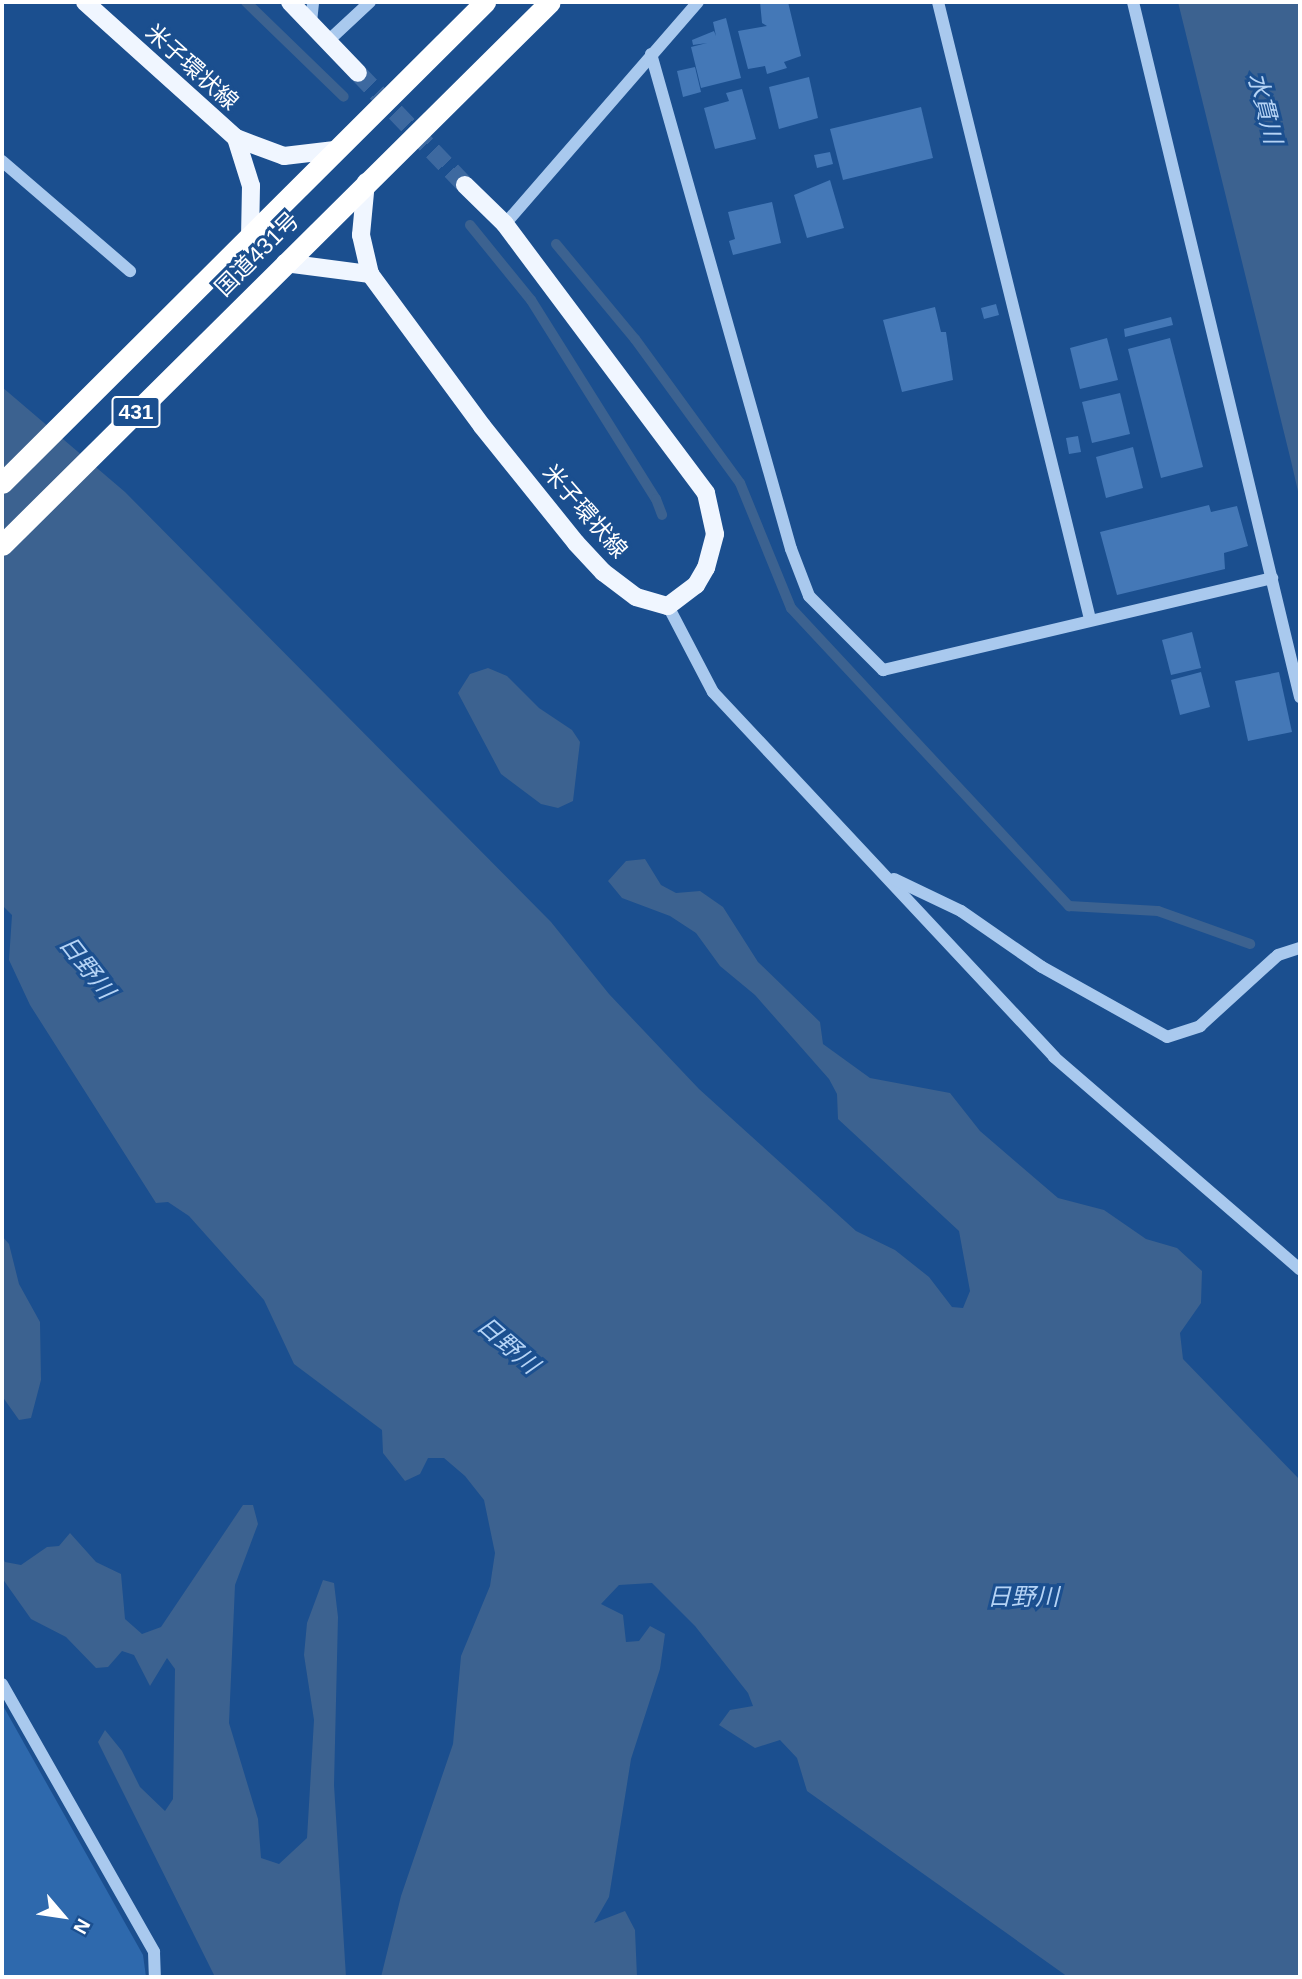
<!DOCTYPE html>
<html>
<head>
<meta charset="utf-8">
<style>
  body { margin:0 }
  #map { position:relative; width:1302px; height:1979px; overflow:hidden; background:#1b4f8f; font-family:Arial,"Noto Sans JP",sans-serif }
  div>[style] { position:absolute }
  .green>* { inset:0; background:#2e69ad }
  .water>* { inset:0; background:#3c6290 }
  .stream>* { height:10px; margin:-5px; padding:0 5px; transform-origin:5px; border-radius:5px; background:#3c6290 }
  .building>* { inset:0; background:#4478b7 }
  .major-tunnel>* { height:18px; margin-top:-9px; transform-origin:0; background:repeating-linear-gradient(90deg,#3d69a0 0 18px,transparent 0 27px) }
  .minor>* { height:12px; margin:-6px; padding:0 6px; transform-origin:6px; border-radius:6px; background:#a9c9ee }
  .major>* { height:18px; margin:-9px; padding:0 9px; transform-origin:9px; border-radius:9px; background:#f0f6ff }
  .highway>* { height:21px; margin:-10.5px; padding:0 10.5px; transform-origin:10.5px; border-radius:10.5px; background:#fff }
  span { translate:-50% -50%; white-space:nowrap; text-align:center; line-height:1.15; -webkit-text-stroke:6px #1b4f8f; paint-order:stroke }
  .shield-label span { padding:2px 5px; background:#1b4f8f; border:2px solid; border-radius:5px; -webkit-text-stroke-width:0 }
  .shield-label { font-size:21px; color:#fff; font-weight:700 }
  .street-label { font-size:23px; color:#fff }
  .water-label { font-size:24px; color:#b5d3f5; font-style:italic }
  .frame { position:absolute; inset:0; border:4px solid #fff; pointer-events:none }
  .north { position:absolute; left:28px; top:1881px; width:70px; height:70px; -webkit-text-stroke:5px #1b4f8f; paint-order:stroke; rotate:119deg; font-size:19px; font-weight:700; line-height:28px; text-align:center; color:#fff }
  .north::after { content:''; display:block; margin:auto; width:24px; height:32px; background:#fff; clip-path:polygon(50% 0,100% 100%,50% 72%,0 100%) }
</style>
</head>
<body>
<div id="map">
  <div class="green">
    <div style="clip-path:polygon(2px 1704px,143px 1955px,146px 1977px,2px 1977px)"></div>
  </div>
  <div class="water">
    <div style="clip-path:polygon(1178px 2px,1300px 4px,1300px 500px,1291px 461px)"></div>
    <div style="clip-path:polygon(2px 387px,125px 492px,551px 922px,609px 994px,699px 1089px,856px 1231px,895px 1250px,929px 1277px,952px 1307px,963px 1308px,970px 1291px,959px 1231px,838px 1119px,837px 1094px,829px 1079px,755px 995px,720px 966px,696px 933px,670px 916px,622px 898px,608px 881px,626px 861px,645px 859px,661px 885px,676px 893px,700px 891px,723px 907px,758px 962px,820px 1022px,823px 1044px,870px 1078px,950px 1093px,980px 1131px,1058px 1198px,1104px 1210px,1146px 1239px,1177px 1248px,1202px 1271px,1201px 1303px,1180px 1333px,1183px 1359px,1300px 1480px,1300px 1977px,1068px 1977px,807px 1791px,797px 1758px,780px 1740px,755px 1748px,719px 1725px,730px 1710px,753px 1706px,748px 1693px,695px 1626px,652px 1583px,619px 1585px,601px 1604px,623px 1615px,626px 1642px,639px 1641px,650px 1626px,665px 1634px,660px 1669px,631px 1759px,609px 1897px,594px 1923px,625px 1911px,635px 1930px,637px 1977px,381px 1977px,401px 1896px,453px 1744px,461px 1656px,490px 1586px,495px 1553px,484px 1500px,465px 1476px,444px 1458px,428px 1458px,420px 1474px,405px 1481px,383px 1453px,382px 1430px,294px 1364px,264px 1300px,189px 1216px,168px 1202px,156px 1203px,30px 1005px,9px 960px,12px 915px,2px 905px)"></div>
    <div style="clip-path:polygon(488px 668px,507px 676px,539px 708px,572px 730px,580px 742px,573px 801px,558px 808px,541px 804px,501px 774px,458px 693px,470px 674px)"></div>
    <div style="clip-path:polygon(2px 1236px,9px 1244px,19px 1284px,40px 1322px,41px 1380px,31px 1418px,19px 1420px,2px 1396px)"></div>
    <div style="clip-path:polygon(243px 1505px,253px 1505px,258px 1524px,235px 1585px,229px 1723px,258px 1819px,261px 1858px,279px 1864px,307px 1838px,314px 1720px,304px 1655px,307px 1623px,323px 1580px,334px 1583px,338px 1617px,334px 1785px,346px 1977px,215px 1977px,98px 1742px,105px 1730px,122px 1751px,140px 1787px,165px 1811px,173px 1799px,175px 1669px,167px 1658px,150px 1686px,134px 1655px,122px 1651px,108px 1667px,96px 1668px,66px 1637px,31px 1619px,2px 1578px,2px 1555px,5px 1562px,21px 1565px,47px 1547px,59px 1546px,70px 1533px,96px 1562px,121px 1574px,125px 1619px,142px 1634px,161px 1627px)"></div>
  </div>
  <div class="stream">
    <div style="left:246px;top:2px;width:136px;rotate:44.1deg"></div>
    <div style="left:470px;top:225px;width:97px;rotate:50.9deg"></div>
    <div style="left:531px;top:300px;width:235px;rotate:57.9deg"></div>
    <div style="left:656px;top:499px;width:17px;rotate:69deg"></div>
    <div style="left:556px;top:244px;width:124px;rotate:50.3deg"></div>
    <div style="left:635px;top:339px;width:178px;rotate:53.9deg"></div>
    <div style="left:740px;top:483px;width:135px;rotate:67.8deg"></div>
    <div style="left:791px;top:608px;width:408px;rotate:47deg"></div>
    <div style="left:1069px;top:906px;width:89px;rotate:3.2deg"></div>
    <div style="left:1158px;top:911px;width:98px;rotate:19.7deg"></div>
  </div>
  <div class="building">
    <div style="clip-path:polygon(760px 2px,788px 2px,801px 56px,784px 62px,787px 68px,767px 74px,765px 66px,748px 69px,738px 31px,767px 26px,762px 23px)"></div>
    <div style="clip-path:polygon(726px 18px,741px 78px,701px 88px,691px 47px,707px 43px,693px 45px,692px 40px,714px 31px,716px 36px,713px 22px)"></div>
    <div style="clip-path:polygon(695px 67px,701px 92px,683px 97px,677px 71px)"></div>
    <div style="clip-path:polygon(809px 77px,818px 118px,779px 129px,769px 87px)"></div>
    <div style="clip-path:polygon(742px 89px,756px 139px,715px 149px,704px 108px,729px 101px,726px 93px)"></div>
    <div style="clip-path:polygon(921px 107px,933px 158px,843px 180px,830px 129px)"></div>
    <div style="clip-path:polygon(830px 152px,833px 164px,817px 168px,814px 155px)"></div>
    <div style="clip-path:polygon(830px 180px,844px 228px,807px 238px,794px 195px)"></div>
    <div style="clip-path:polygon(772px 202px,781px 243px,733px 255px,729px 241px,735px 239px,728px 212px)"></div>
    <div style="clip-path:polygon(996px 304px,999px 315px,984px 319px,981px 308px)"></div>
    <div style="clip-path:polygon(935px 307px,941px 332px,946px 332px,953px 380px,902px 392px,883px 320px)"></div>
    <div style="clip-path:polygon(1171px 317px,1173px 325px,1125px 337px,1124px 329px)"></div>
    <div style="clip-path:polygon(1107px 338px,1118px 380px,1080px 389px,1070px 348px)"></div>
    <div style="clip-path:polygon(1170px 338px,1203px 467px,1161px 478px,1128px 349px)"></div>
    <div style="clip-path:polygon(1120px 393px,1130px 434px,1092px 443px,1082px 402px)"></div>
    <div style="clip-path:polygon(1078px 436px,1081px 452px,1069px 454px,1066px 438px)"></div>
    <div style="clip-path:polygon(1133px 447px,1143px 488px,1106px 498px,1096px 457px)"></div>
    <div style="clip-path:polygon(1209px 505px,1211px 512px,1237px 506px,1248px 546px,1224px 553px,1225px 569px,1117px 595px,1100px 532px)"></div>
    <div style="clip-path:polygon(1192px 632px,1201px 668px,1171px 675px,1162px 640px)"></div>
    <div style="clip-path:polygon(1201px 672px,1210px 707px,1180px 715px,1171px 680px)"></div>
    <div style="clip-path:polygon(1279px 672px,1292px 732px,1248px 741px,1235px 681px)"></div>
  </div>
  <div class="major-tunnel">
    <div style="left:358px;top:73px;width:155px;rotate:46.3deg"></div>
  </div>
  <div class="minor">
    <div style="left:938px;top:2px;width:635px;rotate:76.16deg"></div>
    <div style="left:1133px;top:2px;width:715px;rotate:76.49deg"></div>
    <div style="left:311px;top:22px;width:20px;rotate:-84deg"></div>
    <div style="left:328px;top:41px;width:57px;rotate:-42.9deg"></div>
    <div style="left:651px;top:54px;width:514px;rotate:74.21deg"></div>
    <div style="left:791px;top:549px;width:50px;rotate:69deg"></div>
    <div style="left:809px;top:596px;width:105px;rotate:45deg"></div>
    <div style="left:883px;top:670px;width:400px;rotate:-13.3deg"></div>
    <div style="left:2px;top:161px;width:169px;rotate:40.7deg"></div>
    <div style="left:505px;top:224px;width:294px;rotate:-49deg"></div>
    <div style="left:668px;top:606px;width:97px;rotate:62.4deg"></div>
    <div style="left:713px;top:692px;width:500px;rotate:46.9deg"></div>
    <div style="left:1054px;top:1057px;width:325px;rotate:40.8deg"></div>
    <div style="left:894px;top:879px;width:74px;rotate:25.5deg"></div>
    <div style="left:961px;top:911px;width:98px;rotate:34.7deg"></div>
    <div style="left:1042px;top:967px;width:143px;rotate:29.2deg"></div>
    <div style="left:1167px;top:1037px;width:35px;rotate:-18deg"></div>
    <div style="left:1200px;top:1026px;width:105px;rotate:-42.3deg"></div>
    <div style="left:1278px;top:955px;width:23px;rotate:-18deg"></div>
    <div style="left:2px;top:1684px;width:308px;rotate:60.4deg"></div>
    <div style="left:154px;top:1952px;width:25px;rotate:88deg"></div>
  </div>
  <div class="major">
    <div style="left:85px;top:2px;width:203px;rotate:42deg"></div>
    <div style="left:236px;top:138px;width:51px;rotate:20.6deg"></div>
    <div style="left:284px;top:156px;width:51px;rotate:-6.7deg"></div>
    <div style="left:290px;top:2px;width:98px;rotate:46.2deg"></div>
    <div style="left:236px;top:138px;width:50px;rotate:72.6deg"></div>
    <div style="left:251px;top:186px;width:50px;rotate:91.1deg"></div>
    <div style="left:366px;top:182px;width:53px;rotate:95.4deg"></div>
    <div style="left:361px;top:235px;width:40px;rotate:77deg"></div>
    <div style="left:370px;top:274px;width:189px;rotate:53.6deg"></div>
    <div style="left:482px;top:426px;width:150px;rotate:51.2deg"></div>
    <div style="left:576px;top:543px;width:40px;rotate:47deg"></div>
    <div style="left:603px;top:572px;width:41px;rotate:37.1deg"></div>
    <div style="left:636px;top:597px;width:33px;rotate:16deg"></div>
    <div style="left:668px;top:606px;width:35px;rotate:-37deg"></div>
    <div style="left:696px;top:585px;width:20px;rotate:-60deg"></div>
    <div style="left:706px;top:568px;width:35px;rotate:-75deg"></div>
    <div style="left:715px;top:534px;width:42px;rotate:-102.4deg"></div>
    <div style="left:706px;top:493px;width:336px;rotate:-126.8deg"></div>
    <div style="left:505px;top:224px;width:56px;rotate:-135.7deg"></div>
    <div style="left:285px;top:263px;width:86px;rotate:7.4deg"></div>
  </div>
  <div class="highway">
    <div style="left:2px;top:483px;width:682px;rotate:-44.88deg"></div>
    <div style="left:2px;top:545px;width:771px;rotate:-44.74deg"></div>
  </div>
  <div class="shield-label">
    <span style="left:136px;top:412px">431</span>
  </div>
  <div class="street-label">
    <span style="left:192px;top:67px;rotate:42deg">米子環状線</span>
    <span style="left:257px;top:254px;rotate:-45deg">国道431号</span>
    <span style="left:585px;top:511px;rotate:49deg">米子環状線</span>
  </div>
  <div class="water-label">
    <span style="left:1265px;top:108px;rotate:76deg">水貫川</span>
    <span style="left:87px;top:967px;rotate:52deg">日野川</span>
    <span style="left:508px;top:1345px;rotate:41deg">日野川</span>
    <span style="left:1023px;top:1597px">日野川</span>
  </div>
  <div class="frame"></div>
  <div class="north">N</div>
</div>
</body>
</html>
